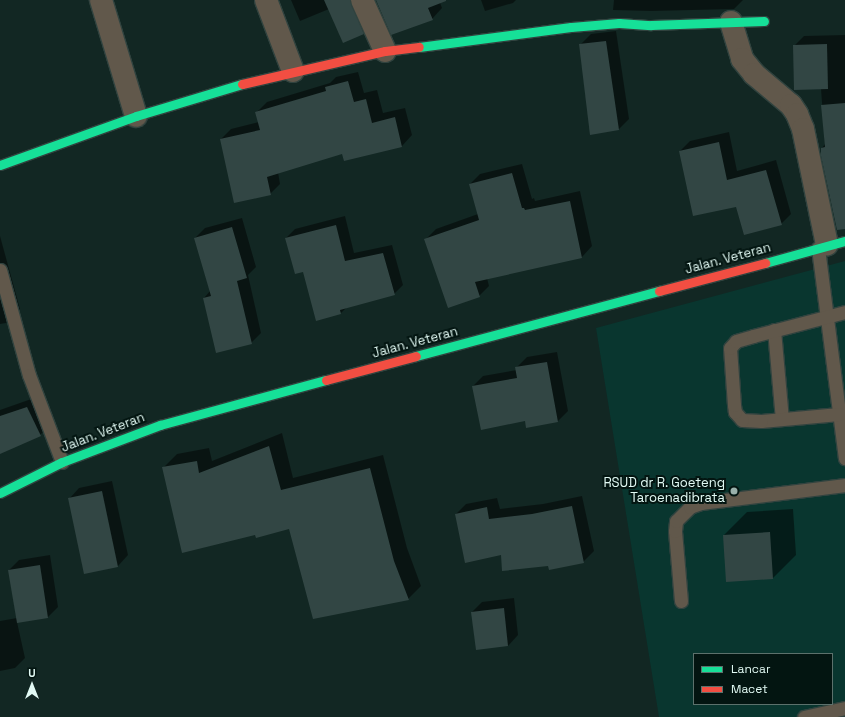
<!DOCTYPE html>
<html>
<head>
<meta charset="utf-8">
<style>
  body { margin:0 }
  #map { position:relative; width:845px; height:717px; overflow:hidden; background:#122723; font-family:"Space Grotesk",sans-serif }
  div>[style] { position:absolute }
  .built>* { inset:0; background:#09362f }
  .shadow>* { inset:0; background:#0007 }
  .building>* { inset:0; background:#324644 }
  .roads { filter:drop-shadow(1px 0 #31433f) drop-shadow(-1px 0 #31433f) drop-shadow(0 1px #31433f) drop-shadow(0 -1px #31433f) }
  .lane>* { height:13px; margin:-6.5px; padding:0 6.5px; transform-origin:6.5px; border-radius:6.5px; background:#61584b }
  .street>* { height:22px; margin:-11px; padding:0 11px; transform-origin:11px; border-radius:11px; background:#61584b }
  .fast>* { height:9px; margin:-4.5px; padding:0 4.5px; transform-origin:4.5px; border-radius:4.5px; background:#16e098 }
  .jam>* { height:9px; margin:-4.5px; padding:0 4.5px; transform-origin:4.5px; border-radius:4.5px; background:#f24e42 }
  .dots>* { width:11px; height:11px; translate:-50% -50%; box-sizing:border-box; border:2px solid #031511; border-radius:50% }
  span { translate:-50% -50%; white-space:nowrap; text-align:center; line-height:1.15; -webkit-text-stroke:4px #031511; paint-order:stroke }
  .street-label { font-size:13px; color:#e2faf4 }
  .poi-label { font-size:13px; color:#e2faf4 }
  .right { translate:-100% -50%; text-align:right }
  .legend { position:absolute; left:693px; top:653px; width:140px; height:52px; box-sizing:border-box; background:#031511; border:1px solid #5c716c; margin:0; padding:5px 7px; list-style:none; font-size:12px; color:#e2faf4 }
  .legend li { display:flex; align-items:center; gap:8px; height:20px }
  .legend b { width:20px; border:1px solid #5c716c }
  .north { position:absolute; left:12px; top:665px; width:40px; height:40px; -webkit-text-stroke:3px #031511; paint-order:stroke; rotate:0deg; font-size:11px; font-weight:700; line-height:16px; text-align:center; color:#e2faf4 }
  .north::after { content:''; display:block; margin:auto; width:14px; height:18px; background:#e2faf4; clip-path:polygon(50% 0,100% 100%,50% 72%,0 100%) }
</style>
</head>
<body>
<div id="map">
  <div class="built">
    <div style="clip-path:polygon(evenodd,845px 261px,845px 717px,659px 717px,596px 328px,845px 261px,694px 654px,832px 654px,832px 704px,694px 704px,694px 654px)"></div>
  </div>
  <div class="shadow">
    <div style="clip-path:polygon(291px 0,349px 0,361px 30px,363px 30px,351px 0,364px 0,373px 23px,363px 33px,329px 9px,300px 21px)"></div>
    <div style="clip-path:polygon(377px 0,439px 0,442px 8px,432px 19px)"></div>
    <div style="clip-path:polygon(481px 0,516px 0,513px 3px,485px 11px)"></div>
    <div style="clip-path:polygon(614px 0,743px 0,734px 9px,651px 11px,613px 10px)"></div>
    <div style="clip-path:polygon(616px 31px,629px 119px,619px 129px,591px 133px,580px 45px,591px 34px)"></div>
    <div style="clip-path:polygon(845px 35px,845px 185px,822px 148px,825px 144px,821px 89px,794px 46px,804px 36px)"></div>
    <div style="clip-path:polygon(358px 72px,364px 93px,377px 90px,383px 113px,405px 108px,412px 135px,402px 146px,345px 160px,343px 153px,278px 172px,280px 184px,270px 194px,221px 139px,231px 129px,259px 122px,256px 113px,267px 102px,330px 83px,336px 77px)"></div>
    <div style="clip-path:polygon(729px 132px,737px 171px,776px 160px,791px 214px,781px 224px,680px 151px,690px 141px)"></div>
    <div style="clip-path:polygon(522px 164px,532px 199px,534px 198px,535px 201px,580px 191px,592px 246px,582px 257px,487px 278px,489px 286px,479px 296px,426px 239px,436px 229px,478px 214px,470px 184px,480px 174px)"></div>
    <div style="clip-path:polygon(345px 216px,354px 253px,392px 245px,403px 285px,394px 294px,347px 307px,341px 313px,303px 271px,286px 238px,295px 229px)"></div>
    <div style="clip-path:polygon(242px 218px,256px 267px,248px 275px,261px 333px,251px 343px,204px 298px,210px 291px,195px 238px,205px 228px)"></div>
    <div style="clip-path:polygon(0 236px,20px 309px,6px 323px,0 324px)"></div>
    <div style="clip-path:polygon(557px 352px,568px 411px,558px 421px,525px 420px,473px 386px,483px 376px,517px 370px,516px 368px,527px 357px)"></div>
    <div style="clip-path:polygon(37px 397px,50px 425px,40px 435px,0 453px,0 410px)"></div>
    <div style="clip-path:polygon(282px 433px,293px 478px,383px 455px,407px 548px,421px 586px,408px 599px,289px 528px,255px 534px,164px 467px,177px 454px,209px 448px,212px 461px)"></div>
    <div style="clip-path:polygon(112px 481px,128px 555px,118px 566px,85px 573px,69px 499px,79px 488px)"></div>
    <div style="clip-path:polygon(582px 496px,594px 551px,583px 562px,549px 565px,502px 554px,456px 514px,466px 504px,497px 498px,500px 509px,543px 504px)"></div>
    <div style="clip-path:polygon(793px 509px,796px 555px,773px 578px,727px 581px,724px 535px,747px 512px)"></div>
    <div style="clip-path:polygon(50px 555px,58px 607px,48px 617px,17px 622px,25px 658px,15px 668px,0 671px,0 621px,17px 618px,9px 570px,19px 560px)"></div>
    <div style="clip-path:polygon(514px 598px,518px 635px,508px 646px,472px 612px,482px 602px)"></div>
  </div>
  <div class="building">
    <div style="clip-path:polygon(324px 0,350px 0,364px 34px,343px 43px)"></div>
    <div style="clip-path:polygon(376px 0,446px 0,446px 1px,428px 8px,433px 20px,391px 35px)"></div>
    <div style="clip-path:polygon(606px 41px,619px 130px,590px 135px,579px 44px)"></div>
    <div style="clip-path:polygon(827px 44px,828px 89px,794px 90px,793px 45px)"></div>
    <div style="clip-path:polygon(348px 81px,354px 102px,366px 99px,372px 123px,395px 117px,402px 147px,344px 161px,342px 154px,267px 177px,271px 195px,234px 203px,220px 139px,260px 130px,255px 112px,326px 91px,325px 87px)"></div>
    <div style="clip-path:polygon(845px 103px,845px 229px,837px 230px,821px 156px,821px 148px,825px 147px,821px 105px)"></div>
    <div style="clip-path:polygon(719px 142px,727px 180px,766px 170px,782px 225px,744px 235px,736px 207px,693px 216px,679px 151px)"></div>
    <div style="clip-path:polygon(512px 173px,522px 208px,524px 208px,525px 210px,570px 201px,582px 258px,475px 282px,480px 297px,448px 308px,424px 239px,479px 220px,469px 184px)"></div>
    <div style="clip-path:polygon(336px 225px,345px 261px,383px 253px,395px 295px,340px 310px,341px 314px,316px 321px,303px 272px,295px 274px,285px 238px)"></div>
    <div style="clip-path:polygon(232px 227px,247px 278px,237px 281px,252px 344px,216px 353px,203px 298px,211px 296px,194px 238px)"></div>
    <div style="clip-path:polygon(547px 362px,558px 422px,526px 428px,525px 421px,481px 430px,472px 386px,517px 378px,515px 367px)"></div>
    <div style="clip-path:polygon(27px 407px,41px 436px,0 454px,0 416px)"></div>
    <div style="clip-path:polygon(269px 446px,281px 490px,370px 468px,394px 561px,409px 600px,313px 619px,289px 529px,256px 538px,255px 535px,182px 553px,162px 467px,197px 461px,199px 473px)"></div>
    <div style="clip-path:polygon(102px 491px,118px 567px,84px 574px,68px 498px)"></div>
    <div style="clip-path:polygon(572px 506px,584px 563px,549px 570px,548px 566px,502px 571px,501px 555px,465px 563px,455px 514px,487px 507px,489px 519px,532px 514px)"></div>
    <div style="clip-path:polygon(770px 532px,773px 579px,726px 582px,723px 535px)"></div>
    <div style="clip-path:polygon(40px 565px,48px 618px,17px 623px,8px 570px)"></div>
    <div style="clip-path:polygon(504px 608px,508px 646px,476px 650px,471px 612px)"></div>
  </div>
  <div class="roads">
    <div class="lane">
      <div style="left:818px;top:248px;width:212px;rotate:82.7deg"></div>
      <div style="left:0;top:270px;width:109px;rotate:74.6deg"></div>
      <div style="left:29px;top:375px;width:93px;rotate:69.2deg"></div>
      <div style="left:774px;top:330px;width:89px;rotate:84.9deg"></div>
      <div style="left:839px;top:414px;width:78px;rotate:174.9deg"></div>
      <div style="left:761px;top:421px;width:19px;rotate:-177deg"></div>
      <div style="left:742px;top:420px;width:11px;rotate:-131deg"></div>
      <div style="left:735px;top:412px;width:7px;rotate:-98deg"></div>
      <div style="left:734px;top:405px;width:57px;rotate:-94deg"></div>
      <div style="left:730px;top:348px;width:9px;rotate:-49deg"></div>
      <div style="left:736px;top:341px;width:18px;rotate:-16deg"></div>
      <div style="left:753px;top:336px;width:95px;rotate:-14.6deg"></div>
      <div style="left:681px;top:601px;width:70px;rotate:-94.9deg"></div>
      <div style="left:675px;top:531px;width:10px;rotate:-84deg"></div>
      <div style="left:676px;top:521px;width:20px;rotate:-45deg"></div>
      <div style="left:690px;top:507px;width:12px;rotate:-20deg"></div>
      <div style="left:701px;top:503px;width:145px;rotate:-7.1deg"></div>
      <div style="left:804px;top:717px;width:42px;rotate:-12.4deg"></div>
    </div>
    <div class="street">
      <div style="left:101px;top:0;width:121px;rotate:73.2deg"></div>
      <div style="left:266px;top:0;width:76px;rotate:69.2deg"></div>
      <div style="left:362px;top:0;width:56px;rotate:65.7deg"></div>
      <div style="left:731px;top:22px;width:39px;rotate:73deg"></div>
      <div style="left:742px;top:59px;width:19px;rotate:51deg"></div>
      <div style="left:754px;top:74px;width:48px;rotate:40deg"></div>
      <div style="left:791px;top:105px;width:11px;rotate:56deg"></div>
      <div style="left:797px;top:114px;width:16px;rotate:68deg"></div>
      <div style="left:803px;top:129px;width:118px;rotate:78.3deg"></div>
    </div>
    <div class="fast">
      <div style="left:419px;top:47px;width:153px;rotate:-7.5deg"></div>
      <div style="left:571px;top:27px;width:48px;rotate:-4.8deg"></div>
      <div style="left:619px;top:23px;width:32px;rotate:4deg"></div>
      <div style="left:651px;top:25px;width:113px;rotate:-2deg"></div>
      <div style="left:0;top:165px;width:145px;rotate:-19.8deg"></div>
      <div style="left:136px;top:116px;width:111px;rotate:-16.8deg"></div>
      <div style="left:765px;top:263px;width:83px;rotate:-15.4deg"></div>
      <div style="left:416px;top:356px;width:252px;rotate:-15deg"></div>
      <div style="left:0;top:493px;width:69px;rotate:-26.6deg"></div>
      <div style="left:62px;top:462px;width:105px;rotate:-20.7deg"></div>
      <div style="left:160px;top:425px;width:172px;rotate:-15.2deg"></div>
    </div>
    <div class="jam">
      <div style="left:242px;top:84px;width:147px;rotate:-13deg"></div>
      <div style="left:385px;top:51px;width:34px;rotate:-7deg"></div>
      <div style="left:659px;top:291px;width:110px;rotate:-14.8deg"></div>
      <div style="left:326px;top:380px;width:93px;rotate:-14.9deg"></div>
    </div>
  </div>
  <div class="dots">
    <div style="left:734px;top:491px;background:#99b0ab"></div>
  </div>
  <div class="street-label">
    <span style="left:728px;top:259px;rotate:-15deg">Jalan. Veteran</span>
    <span style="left:415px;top:343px;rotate:-15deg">Jalan. Veteran</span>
    <span style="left:103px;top:433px;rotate:-21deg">Jalan. Veteran</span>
  </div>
  <div class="poi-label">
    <span class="right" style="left:725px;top:491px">RSUD dr R. Goeteng<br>Taroenadibrata</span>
  </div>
  <ul class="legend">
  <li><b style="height:5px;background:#16e098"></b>Lancar</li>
  <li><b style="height:5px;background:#f24e42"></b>Macet</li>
  </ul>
  <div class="north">U</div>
</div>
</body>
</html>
